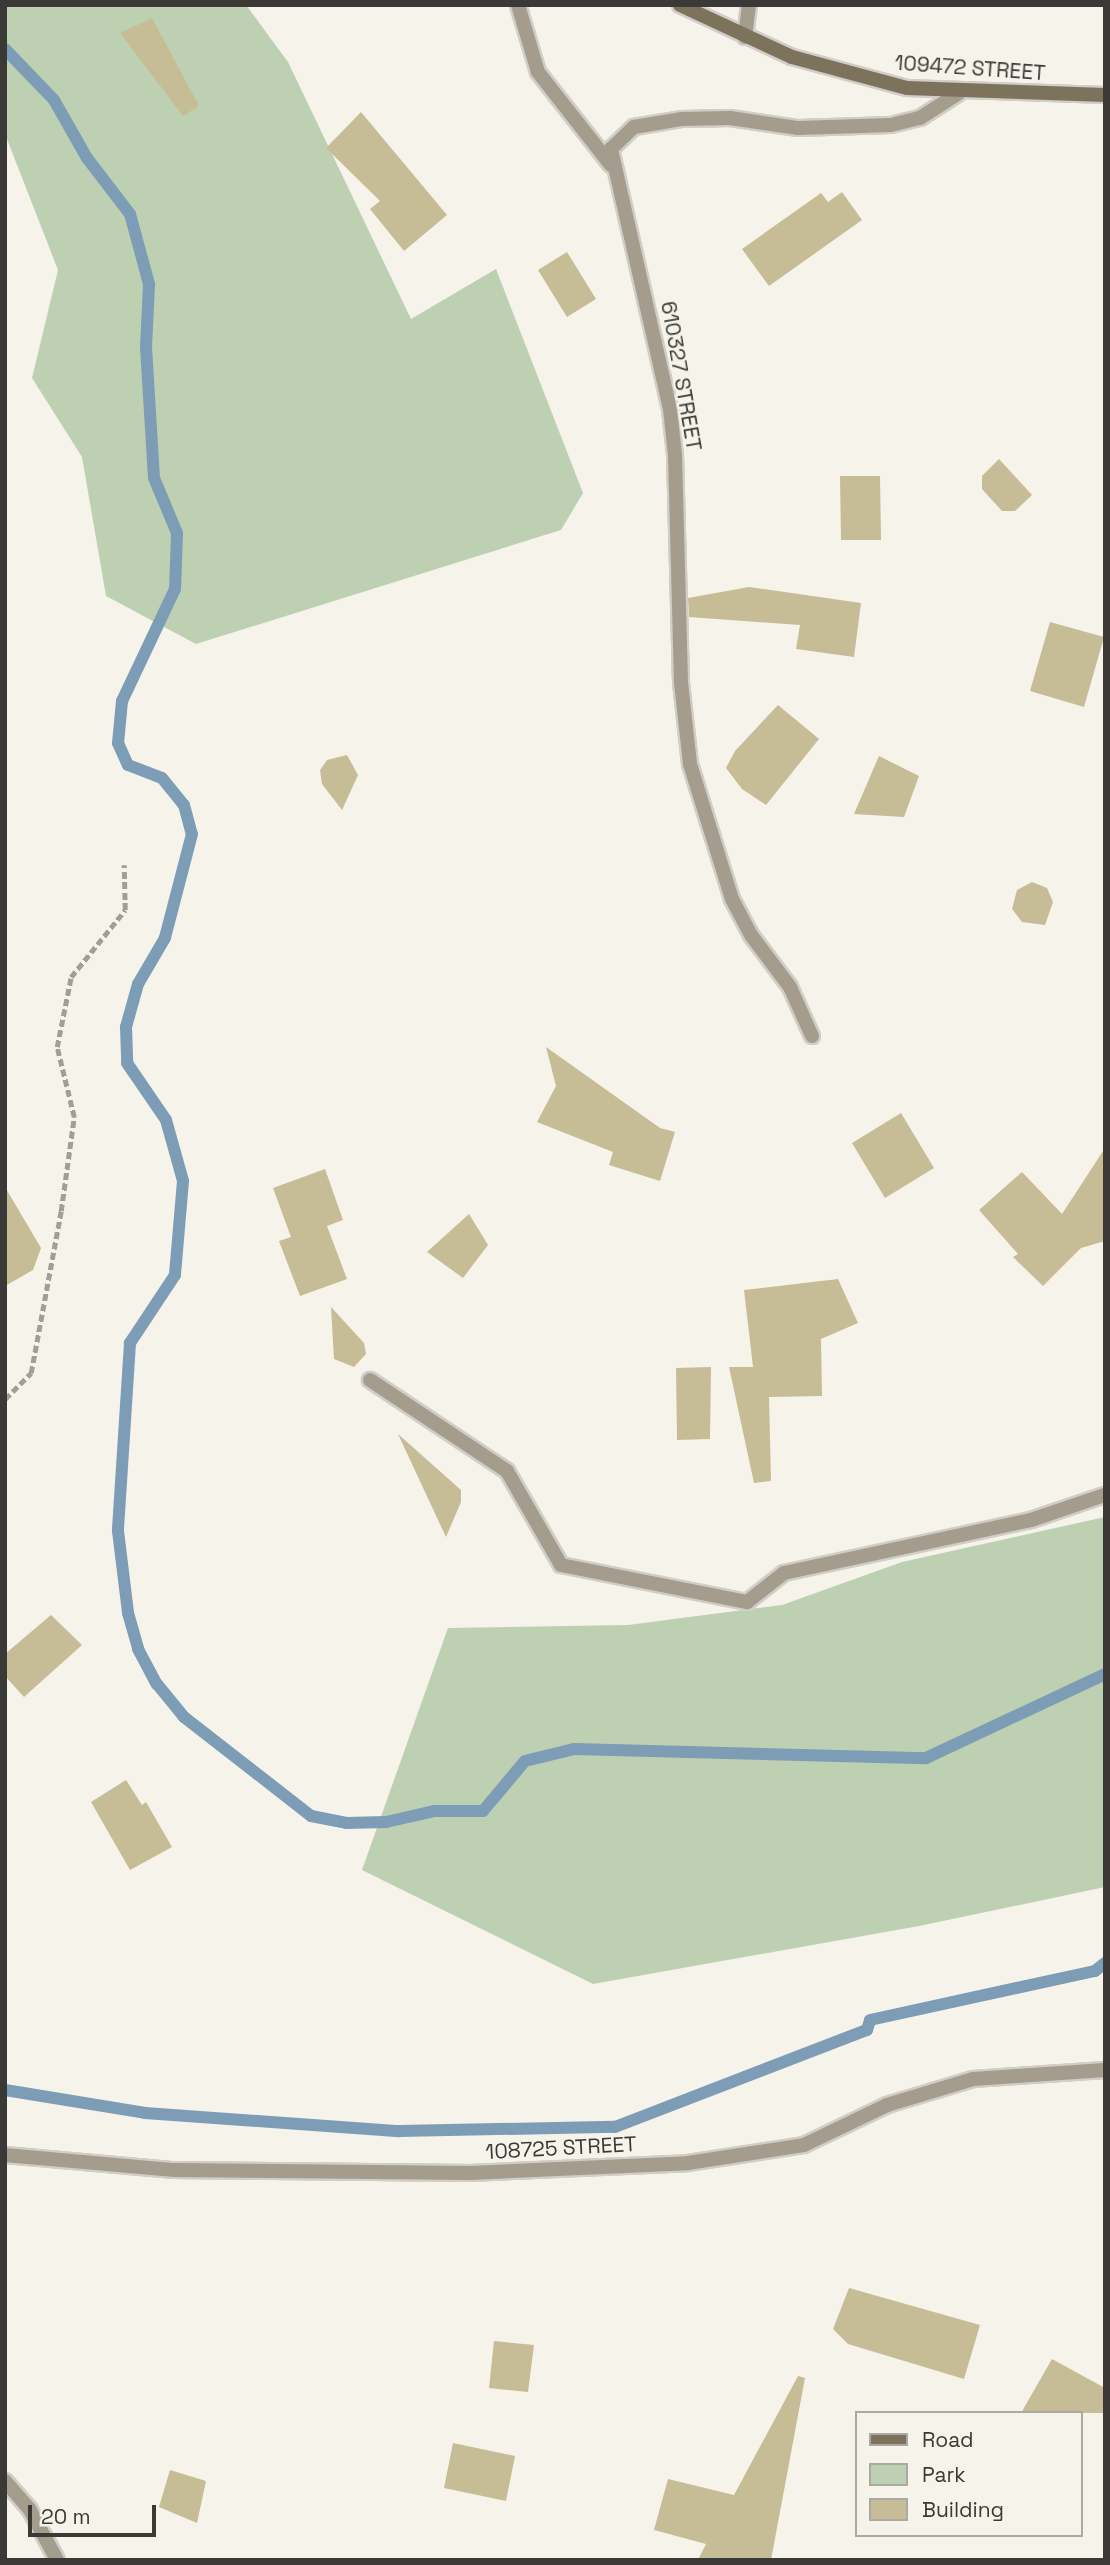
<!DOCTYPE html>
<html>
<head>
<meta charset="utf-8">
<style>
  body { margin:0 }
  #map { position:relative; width:1110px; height:2565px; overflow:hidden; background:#f6f3eb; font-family:"Space Grotesk",sans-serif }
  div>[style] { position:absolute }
  .green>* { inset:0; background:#bed0b2 }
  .stream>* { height:12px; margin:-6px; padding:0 6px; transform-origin:6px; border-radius:6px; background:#7d9cb6 }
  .building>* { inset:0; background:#c6bc96 }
  .path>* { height:4.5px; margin-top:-2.25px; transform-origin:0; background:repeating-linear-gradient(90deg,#a19e99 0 7px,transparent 0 10.5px) }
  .roads { filter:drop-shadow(2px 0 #d0cec7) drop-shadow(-2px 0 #d0cec7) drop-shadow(0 2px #d0cec7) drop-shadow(0 -2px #d0cec7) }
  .street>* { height:14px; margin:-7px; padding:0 7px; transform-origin:7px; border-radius:7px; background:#a49c8d }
  .secondary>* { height:14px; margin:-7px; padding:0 7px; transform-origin:7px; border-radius:7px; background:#7d735d }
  span { translate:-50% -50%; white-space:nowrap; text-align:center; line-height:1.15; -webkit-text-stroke:5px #f6f3eb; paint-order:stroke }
  .street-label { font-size:21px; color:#3a3936 }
  .frame { position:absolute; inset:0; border:7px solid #3a3936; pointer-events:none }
  .legend { position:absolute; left:855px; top:2411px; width:228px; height:126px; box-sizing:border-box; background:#f6f3eb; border:2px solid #aba9a3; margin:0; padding:9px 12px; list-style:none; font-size:21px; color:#3a3936 }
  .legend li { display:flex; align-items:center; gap:14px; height:35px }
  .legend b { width:35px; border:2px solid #aba9a3 }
  .scale { position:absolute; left:28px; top:2505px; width:128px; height:32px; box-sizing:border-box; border:4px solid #3a3936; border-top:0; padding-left:9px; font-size:21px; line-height:24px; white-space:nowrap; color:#3a3936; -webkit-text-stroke:5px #f6f3eb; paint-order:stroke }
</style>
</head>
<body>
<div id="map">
  <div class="green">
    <div style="clip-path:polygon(5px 5px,246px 5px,288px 62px,411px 319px,496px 269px,583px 493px,561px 530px,196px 644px,106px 596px,82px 457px,32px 378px,58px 270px,5px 134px)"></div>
    <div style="clip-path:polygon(1105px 1517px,1105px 1887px,919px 1926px,593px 1984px,362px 1870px,448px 1628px,628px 1625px,782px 1605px,902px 1562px)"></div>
  </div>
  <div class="stream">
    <div style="left:5px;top:49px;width:71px;rotate:46.1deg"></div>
    <div style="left:54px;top:100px;width:67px;rotate:60.4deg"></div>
    <div style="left:87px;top:158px;width:71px;rotate:52.5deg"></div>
    <div style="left:130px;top:214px;width:73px;rotate:74.8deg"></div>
    <div style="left:149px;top:284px;width:63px;rotate:92.7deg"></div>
    <div style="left:146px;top:347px;width:131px;rotate:86.5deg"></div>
    <div style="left:154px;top:478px;width:60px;rotate:67.3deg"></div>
    <div style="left:177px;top:533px;width:56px;rotate:92deg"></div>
    <div style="left:175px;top:589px;width:124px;rotate:115.3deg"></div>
    <div style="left:122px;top:701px;width:42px;rotate:95.4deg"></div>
    <div style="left:118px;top:743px;width:24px;rotate:66deg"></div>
    <div style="left:128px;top:765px;width:36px;rotate:21deg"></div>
    <div style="left:162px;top:778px;width:35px;rotate:51deg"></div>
    <div style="left:184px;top:805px;width:30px;rotate:75deg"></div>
    <div style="left:192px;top:834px;width:107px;rotate:104.6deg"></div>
    <div style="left:165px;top:938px;width:53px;rotate:120.4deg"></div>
    <div style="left:138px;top:984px;width:45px;rotate:105.6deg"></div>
    <div style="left:126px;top:1027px;width:36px;rotate:88deg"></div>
    <div style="left:127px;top:1063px;width:69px;rotate:55.6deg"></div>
    <div style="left:166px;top:1120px;width:63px;rotate:74.4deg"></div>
    <div style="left:183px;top:1181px;width:94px;rotate:94.9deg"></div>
    <div style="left:175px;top:1275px;width:82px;rotate:123.5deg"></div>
    <div style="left:130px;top:1343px;width:188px;rotate:93.7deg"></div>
    <div style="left:118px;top:1531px;width:83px;rotate:83deg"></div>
    <div style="left:128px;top:1613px;width:37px;rotate:74deg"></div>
    <div style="left:138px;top:1649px;width:40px;rotate:62deg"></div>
    <div style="left:157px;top:1684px;width:43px;rotate:50.7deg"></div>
    <div style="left:184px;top:1717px;width:161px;rotate:37.9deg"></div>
    <div style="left:311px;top:1816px;width:36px;rotate:11deg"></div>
    <div style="left:346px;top:1823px;width:40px;rotate:-1.4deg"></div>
    <div style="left:386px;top:1822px;width:49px;rotate:-12.9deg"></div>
    <div style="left:434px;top:1811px;width:49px"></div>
    <div style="left:483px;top:1811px;width:65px;rotate:-50deg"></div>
    <div style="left:525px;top:1761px;width:50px;rotate:-13.8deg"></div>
    <div style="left:574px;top:1749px;width:352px;rotate:1.5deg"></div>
    <div style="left:926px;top:1758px;width:198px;rotate:-25.1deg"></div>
    <div style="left:5px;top:2090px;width:142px;rotate:9.3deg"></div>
    <div style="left:145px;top:2113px;width:255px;rotate:4.1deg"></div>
    <div style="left:399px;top:2131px;width:216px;rotate:-1.1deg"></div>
    <div style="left:615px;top:2127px;width:270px;rotate:-21.1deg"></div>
    <div style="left:867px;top:2030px;width:10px;rotate:-73deg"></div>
    <div style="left:870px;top:2020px;width:230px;rotate:-12.3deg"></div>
    <div style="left:1095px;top:1971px;width:13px;rotate:-39deg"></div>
  </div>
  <div class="building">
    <div style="clip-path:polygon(152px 18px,199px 106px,183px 116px,120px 33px)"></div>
    <div style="clip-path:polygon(361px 112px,447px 215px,404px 251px,370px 209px,380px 201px,326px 148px)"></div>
    <div style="clip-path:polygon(842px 192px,862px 220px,769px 286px,742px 249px,821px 193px,828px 202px)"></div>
    <div style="clip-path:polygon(567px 252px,596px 299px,567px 317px,538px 270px)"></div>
    <div style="clip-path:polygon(999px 459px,1032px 495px,1015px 511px,1002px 511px,982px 489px,982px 476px)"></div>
    <div style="clip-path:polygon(840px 476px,880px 476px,881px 540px,841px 540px)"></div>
    <div style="clip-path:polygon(749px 587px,861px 603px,854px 657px,796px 649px,800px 625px,689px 617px,688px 598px)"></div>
    <div style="clip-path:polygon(1050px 622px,1104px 637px,1084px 707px,1030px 691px)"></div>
    <div style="clip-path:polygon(778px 705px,819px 739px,766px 805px,742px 789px,726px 768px,735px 751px)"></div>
    <div style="clip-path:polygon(347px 755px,358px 775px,342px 810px,322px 784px,320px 770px,327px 760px)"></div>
    <div style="clip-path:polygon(879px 756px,919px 776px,904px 817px,854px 814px)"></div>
    <div style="clip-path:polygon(1032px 882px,1047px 888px,1053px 902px,1045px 925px,1022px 922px,1012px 909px,1017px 890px)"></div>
    <div style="clip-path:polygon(546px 1047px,660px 1128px,675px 1132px,660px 1181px,609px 1165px,613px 1152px,537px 1122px,556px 1086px)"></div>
    <div style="clip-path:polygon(901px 1113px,934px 1168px,885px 1198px,852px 1143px)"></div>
    <div style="clip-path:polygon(1105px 1148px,1105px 1241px,1081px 1248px,1043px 1286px,1013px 1257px,1018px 1254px,979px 1210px,1022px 1172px,1062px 1214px)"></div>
    <div style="clip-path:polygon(325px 1169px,343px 1220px,327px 1226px,347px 1279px,300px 1296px,279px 1241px,291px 1237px,273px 1188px)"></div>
    <div style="clip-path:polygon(5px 1187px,41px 1248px,33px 1270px,5px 1286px)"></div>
    <div style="clip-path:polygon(469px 1214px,488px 1245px,463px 1278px,427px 1252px)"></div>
    <div style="clip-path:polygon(838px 1279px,858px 1323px,821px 1339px,822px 1396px,769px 1397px,771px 1481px,754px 1483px,729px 1367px,753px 1367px,744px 1290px)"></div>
    <div style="clip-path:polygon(331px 1307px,364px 1343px,366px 1354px,354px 1367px,334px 1359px)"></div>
    <div style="clip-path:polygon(711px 1367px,710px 1439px,677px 1440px,676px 1368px)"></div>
    <div style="clip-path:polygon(398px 1434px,461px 1490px,461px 1502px,446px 1537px)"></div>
    <div style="clip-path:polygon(51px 1615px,82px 1645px,24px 1697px,5px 1676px,5px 1654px)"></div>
    <div style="clip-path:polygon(126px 1780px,142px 1805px,146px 1802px,172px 1847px,130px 1870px,91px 1802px)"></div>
    <div style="clip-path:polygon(849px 2288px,980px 2325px,964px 2379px,848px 2344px,833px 2329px)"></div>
    <div style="clip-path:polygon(494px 2341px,534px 2345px,528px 2392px,489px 2388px)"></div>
    <div style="clip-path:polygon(1052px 2359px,1105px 2388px,1105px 2413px,1021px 2413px)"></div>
    <div style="clip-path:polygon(798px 2376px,805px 2378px,771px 2560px,698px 2560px,706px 2544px,654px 2530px,668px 2479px,734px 2495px)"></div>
    <div style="clip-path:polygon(453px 2443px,515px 2456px,506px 2501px,444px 2488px)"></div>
    <div style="clip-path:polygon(170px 2470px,206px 2481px,197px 2523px,159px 2507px)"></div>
  </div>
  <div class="path">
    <div style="left:5px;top:1399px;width:37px;rotate:-45deg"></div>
    <div style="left:31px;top:1373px;width:165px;rotate:-79.5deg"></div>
    <div style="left:61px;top:1211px;width:95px;rotate:-82.1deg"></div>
    <div style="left:74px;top:1117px;width:72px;rotate:-103.7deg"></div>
    <div style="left:57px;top:1047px;width:71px;rotate:-78.7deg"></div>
    <div style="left:71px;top:977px;width:86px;rotate:-51.1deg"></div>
    <div style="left:125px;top:910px;width:45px;rotate:-91.3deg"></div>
  </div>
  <div class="roads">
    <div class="street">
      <div style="left:518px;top:5px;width:70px;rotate:73.4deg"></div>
      <div style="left:538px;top:72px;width:118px;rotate:51.9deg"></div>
      <div style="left:745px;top:37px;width:32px;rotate:-83deg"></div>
      <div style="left:812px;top:1036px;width:54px;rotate:-114.2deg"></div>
      <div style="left:790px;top:987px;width:65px;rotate:-126.9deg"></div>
      <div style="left:751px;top:935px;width:41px;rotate:-117.8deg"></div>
      <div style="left:732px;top:899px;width:141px;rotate:-107.3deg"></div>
      <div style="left:690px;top:764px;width:81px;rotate:-96.3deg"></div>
      <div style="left:681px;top:683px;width:228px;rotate:-91.5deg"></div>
      <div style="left:675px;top:455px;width:46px;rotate:-96.2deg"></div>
      <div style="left:670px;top:409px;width:267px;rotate:-102.8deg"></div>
      <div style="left:611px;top:149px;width:32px;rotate:-44deg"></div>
      <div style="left:634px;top:127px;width:49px;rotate:-9.5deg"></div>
      <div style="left:682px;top:119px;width:48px;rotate:-1.2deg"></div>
      <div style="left:730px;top:118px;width:69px;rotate:8.4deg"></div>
      <div style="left:798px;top:128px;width:93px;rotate:-1.8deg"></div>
      <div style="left:891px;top:125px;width:30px;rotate:-14deg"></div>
      <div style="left:920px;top:118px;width:46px;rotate:-32.7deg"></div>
      <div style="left:370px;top:1380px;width:164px;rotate:33.6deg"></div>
      <div style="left:507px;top:1471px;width:108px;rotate:60.1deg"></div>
      <div style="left:561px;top:1565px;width:190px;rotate:11.3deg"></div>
      <div style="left:747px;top:1602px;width:47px;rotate:-38.1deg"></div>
      <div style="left:784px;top:1573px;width:253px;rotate:-12.1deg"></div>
      <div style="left:1031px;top:1520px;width:78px;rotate:-18.7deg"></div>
      <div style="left:5px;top:2155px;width:170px;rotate:5.1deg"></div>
      <div style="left:174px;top:2170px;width:297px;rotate:0.6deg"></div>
      <div style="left:471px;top:2173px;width:217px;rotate:-2.6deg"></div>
      <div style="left:688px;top:2163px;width:117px;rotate:-8.8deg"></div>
      <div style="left:804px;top:2145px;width:92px;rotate:-25.7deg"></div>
      <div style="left:887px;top:2105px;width:90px;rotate:-16.8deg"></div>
      <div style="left:973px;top:2079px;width:132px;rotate:-3.9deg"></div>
      <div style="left:5px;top:2481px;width:38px;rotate:49deg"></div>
      <div style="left:30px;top:2510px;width:57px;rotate:61.6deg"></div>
    </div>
    <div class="secondary">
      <div style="left:680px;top:5px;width:123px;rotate:24.9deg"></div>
      <div style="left:792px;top:57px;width:119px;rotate:15.1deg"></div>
      <div style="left:907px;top:88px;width:198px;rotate:2deg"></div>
    </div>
  </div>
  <div class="street-label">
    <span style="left:970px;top:68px;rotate:4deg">109472 STREET</span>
    <span style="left:681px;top:376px;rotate:80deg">610327 STREET</span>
    <span style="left:561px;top:2148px;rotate:-3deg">108725 STREET</span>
  </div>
  <div class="frame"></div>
  <ul class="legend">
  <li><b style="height:9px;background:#7d735d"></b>Road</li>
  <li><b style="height:19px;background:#bed0b2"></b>Park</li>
  <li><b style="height:19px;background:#c6bc96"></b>Building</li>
  </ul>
  <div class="scale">20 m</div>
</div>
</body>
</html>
